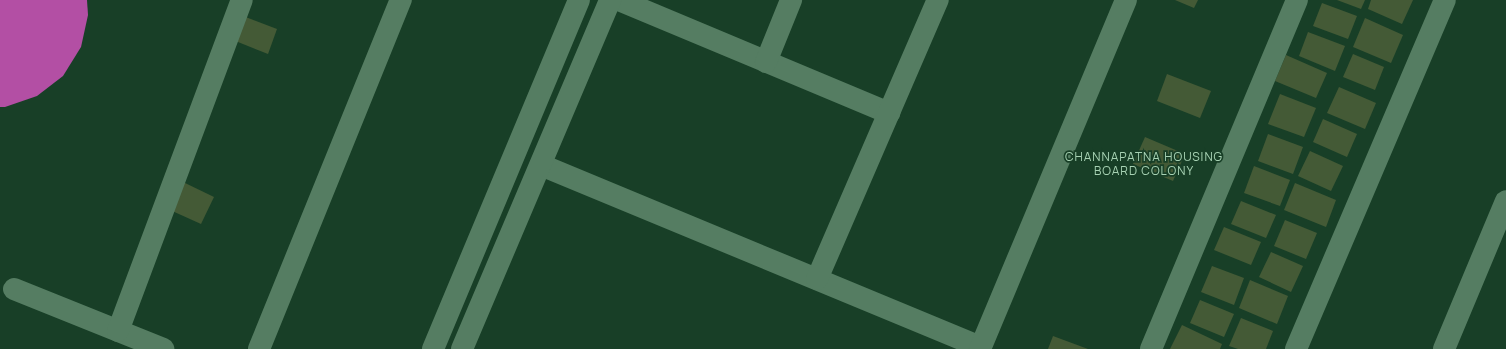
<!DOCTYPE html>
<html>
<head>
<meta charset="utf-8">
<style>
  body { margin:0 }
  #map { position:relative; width:1506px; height:349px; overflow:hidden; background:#183f27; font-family:Manrope,sans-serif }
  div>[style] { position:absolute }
  .water>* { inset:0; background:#b34fa4 }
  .building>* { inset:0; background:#445a36 }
  .minor>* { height:22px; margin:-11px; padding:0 11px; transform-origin:11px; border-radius:11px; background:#557d62 }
  .tertiary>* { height:22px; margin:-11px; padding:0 11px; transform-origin:11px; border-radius:11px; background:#557d62 }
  span { translate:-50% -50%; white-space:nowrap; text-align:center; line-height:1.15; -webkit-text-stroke:3.5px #183f27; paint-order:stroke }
  .neighbourhood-label { font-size:12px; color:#a7d2b3; letter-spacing:1px }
</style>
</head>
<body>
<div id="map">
  <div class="water">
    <div style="clip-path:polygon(0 0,87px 0,88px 15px,81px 47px,63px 76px,37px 96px,5px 107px,0 107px)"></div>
  </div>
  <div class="building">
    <div style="clip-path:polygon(1175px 0,1198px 0,1194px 8px)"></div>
    <div style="clip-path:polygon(1337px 0,1365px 0,1361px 9px)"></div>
    <div style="clip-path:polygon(1371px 0,1413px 0,1402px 24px,1368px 9px)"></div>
    <div style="clip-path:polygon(1322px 3px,1357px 16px,1348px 39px,1313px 26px)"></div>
    <div style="clip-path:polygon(243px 16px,277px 29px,268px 54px,233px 40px)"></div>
    <div style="clip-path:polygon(1365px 18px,1403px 35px,1391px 63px,1353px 47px)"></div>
    <div style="clip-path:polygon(1308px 32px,1345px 46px,1335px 71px,1299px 56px)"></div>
    <div style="clip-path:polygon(1353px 54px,1384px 67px,1375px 90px,1343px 77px)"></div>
    <div style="clip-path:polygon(1286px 55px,1327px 73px,1316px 98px,1275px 81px)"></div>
    <div style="clip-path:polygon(1167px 74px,1211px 91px,1200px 118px,1157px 101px)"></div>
    <div style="clip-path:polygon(1339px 87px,1376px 103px,1365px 129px,1327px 113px)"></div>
    <div style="clip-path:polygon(1280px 94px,1316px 108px,1304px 137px,1268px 124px)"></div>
    <div style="clip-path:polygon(1323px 119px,1357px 134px,1347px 157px,1313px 142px)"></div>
    <div style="clip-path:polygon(1268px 134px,1303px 147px,1293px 174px,1258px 161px)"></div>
    <div style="clip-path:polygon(1145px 137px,1185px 154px,1173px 181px,1133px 164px)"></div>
    <div style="clip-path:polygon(1310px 151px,1343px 166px,1331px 191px,1298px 176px)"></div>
    <div style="clip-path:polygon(1254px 166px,1290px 180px,1280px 206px,1244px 193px)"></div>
    <div style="clip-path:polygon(183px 182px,214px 197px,201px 224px,170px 210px)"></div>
    <div style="clip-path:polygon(1295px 183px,1336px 200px,1326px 227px,1284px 210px)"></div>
    <div style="clip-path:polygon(1241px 201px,1276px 215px,1266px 238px,1231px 224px)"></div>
    <div style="clip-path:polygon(1285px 220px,1317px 233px,1306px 259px,1274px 246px)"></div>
    <div style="clip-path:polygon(1224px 227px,1261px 242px,1251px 265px,1214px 250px)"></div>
    <div style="clip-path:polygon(1271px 252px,1303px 266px,1291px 292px,1259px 277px)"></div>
    <div style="clip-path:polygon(1212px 266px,1244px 278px,1234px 305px,1201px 292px)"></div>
    <div style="clip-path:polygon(1250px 280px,1288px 296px,1277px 324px,1239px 308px)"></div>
    <div style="clip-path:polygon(1200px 300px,1234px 314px,1224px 337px,1190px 323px)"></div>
    <div style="clip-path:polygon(1241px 318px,1273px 331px,1266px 349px,1238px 349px,1229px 346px)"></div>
    <div style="clip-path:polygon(1182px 325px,1222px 344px,1220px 349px,1170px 349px)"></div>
    <div style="clip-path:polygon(1053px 336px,1088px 349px,1048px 349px)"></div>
  </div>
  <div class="minor">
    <div style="left:619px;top:0;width:293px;rotate:22.7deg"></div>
    <div style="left:766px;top:62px;width:67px;rotate:-68deg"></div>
    <div style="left:541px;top:165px;width:476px;rotate:22.5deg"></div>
    <div style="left:817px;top:279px;width:304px;rotate:-66.6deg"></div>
    <div style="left:14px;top:289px;width:161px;rotate:21.9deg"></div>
    <div style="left:118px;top:331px;width:353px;rotate:-69.5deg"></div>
    <div style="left:259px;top:349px;width:377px;rotate:-67.9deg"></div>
    <div style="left:980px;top:349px;width:378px;rotate:-67.3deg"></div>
    <div style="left:1151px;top:349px;width:378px;rotate:-67.3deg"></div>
    <div style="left:1296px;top:349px;width:379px;rotate:-66.9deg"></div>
    <div style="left:1444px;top:349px;width:160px;rotate:-67.3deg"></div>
  </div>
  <div class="tertiary">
    <div style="left:433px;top:349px;width:378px;rotate:-67.3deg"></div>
    <div style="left:462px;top:349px;width:379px;rotate:-67deg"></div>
  </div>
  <div class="neighbourhood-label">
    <span style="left:1144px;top:164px">CHANNAPATNA HOUSING<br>BOARD COLONY</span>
  </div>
</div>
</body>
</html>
